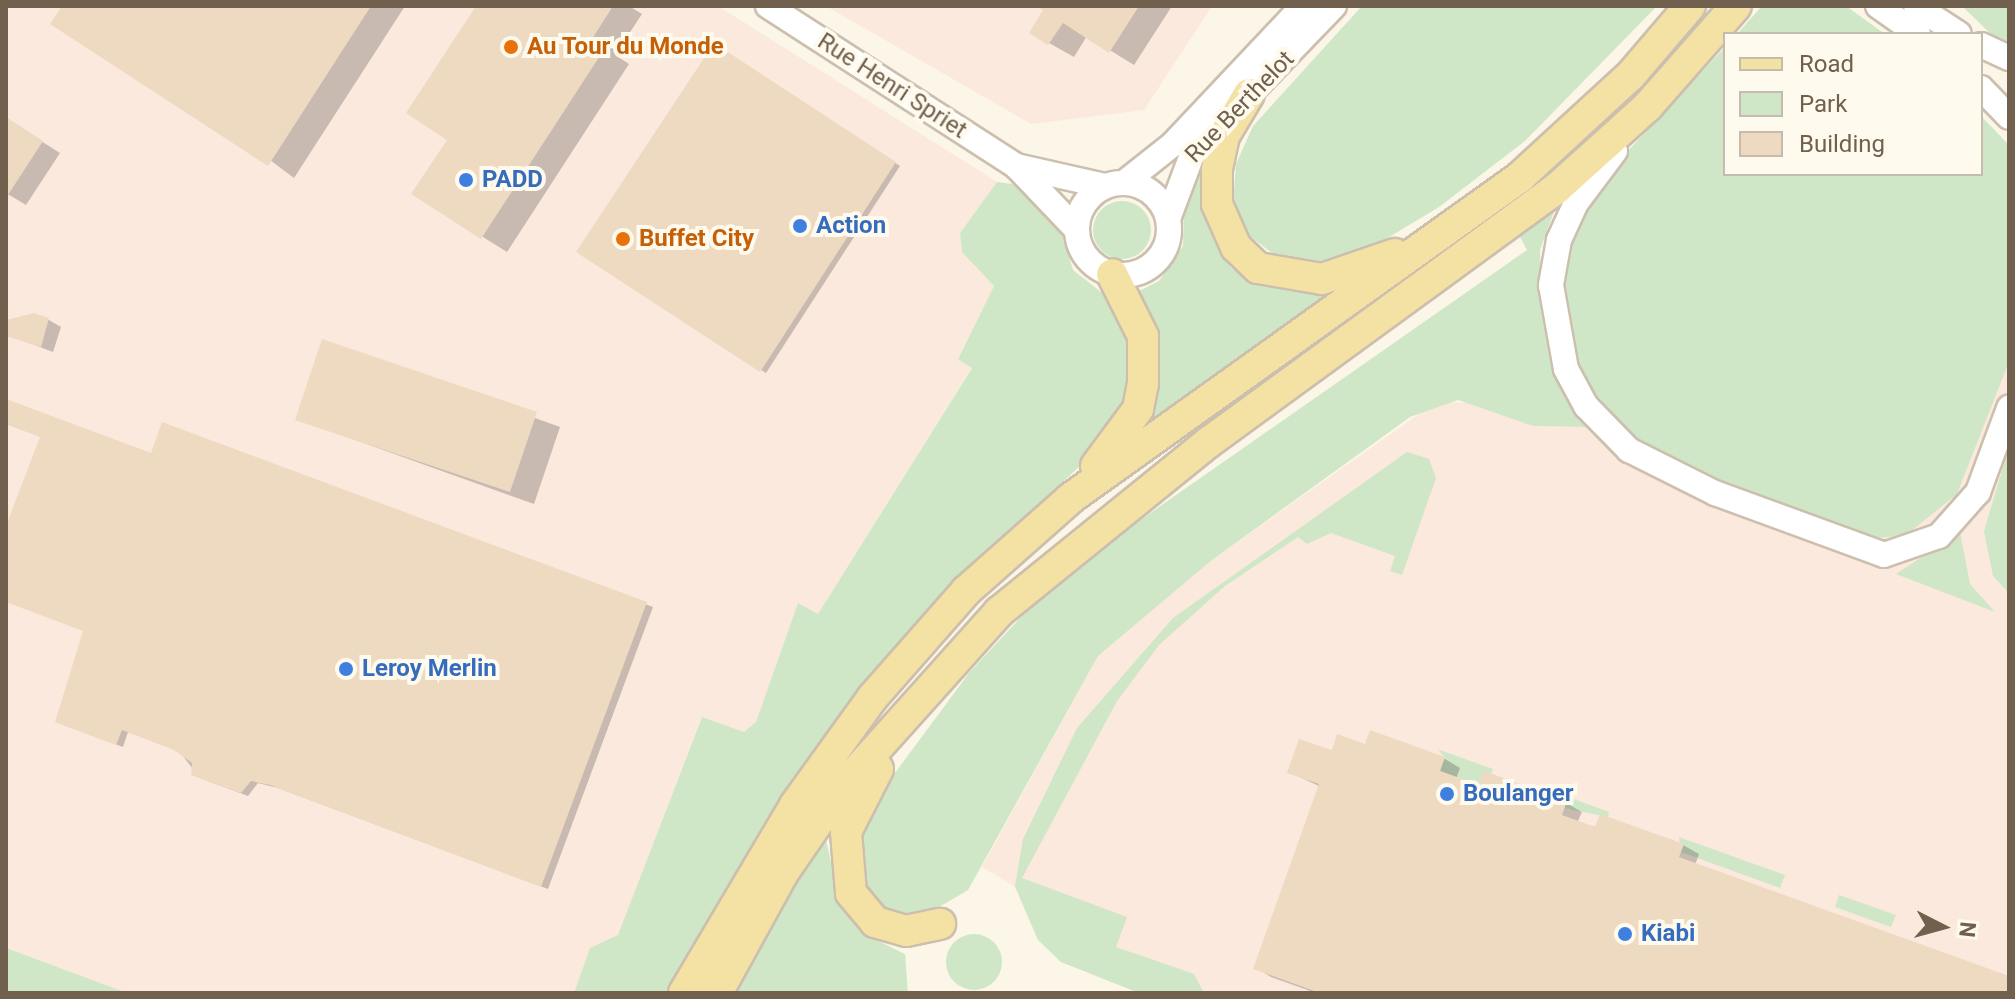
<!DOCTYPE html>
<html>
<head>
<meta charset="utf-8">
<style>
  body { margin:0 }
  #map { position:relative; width:2015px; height:999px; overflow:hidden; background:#fbf6e7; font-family:Roboto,sans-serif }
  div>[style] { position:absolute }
  .commercial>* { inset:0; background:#fae9dc }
  .green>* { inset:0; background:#cfe7c7 }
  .round { border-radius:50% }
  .shadow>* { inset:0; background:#0003 }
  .building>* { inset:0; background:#eedac1 }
  .roads { filter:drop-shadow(2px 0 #ccbfae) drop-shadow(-2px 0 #ccbfae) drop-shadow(0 2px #ccbfae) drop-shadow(0 -2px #ccbfae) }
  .minor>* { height:24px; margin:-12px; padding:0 12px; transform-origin:12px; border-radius:12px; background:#fff }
  .minor>.ring { margin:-12px; padding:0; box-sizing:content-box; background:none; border:24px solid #fff; border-radius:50% }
  .major>* { height:30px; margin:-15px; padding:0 15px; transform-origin:15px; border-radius:15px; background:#f4e2a5 }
  .dots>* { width:22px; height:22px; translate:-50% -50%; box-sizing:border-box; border:4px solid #fefaed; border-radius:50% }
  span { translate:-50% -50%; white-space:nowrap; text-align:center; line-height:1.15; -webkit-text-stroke:8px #fefaed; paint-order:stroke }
  .food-label { font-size:24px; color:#c56008; font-weight:700 }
  .left { translate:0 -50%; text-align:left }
  .street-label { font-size:24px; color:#72604e }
  .shop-label { font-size:24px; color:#366cbe; font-weight:700 }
  .frame { position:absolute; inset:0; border:8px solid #72604e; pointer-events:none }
  .legend { position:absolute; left:1723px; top:32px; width:260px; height:144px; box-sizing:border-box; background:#fefaed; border:2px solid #c6bcad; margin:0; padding:10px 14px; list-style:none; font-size:24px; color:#72604e }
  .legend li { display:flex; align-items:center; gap:16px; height:40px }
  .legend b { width:40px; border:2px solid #c6bcad }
  .north { position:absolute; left:1903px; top:887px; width:80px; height:80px; -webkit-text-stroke:6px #fefaed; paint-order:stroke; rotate:96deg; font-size:22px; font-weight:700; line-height:32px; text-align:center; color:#72604e }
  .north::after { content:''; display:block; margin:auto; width:28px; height:36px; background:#72604e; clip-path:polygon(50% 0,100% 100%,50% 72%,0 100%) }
</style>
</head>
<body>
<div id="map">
  <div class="commercial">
    <div style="clip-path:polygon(6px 6px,718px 6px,997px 182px,960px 233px,962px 252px,994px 286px,958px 358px,972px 367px,818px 614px,798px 604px,756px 722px,744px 732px,701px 718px,618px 936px,590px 948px,574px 993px,6px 993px)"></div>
    <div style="clip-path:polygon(826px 6px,1212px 6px,1144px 110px,1031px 124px)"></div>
    <div style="clip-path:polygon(2009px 362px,2009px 993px,1139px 993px,1061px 962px,1038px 940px,1014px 886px,982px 867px,1098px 656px,1212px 560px,1436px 402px,1477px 403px,1533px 426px,1590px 427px,1904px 536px,1957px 494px)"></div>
  </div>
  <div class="green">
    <div style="clip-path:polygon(1362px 6px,1657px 6px,1525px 141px,1439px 207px,1376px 245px,1330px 262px,1289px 266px,1247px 234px,1233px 204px,1236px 164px,1253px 126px)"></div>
    <div style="clip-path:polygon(1762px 6px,1846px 6px,1885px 34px,1737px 34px)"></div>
    <div style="clip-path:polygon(1962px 6px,2009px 6px,2009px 41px,1994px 37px)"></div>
    <div style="clip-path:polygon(1725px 47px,1725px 174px,1981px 174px,1981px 116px,2009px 145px,2009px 362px,1957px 494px,1905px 536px,1869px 538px,1828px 527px,1643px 450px,1598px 408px,1578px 373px,1562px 301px,1567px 244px,1595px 186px)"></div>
    <div style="clip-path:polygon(1210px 151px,1204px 203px,1230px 267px,1259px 286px,1335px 290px,1140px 434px,1160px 367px,1139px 291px,1159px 281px,1183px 246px,1184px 194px)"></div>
    <div style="clip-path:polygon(997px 182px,1013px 184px,1057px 216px,1073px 270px,1115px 303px,1133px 362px,1125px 410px,1082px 464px,953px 585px,717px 911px,669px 993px,574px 993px,590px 948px,618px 935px,702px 717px,744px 732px,756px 722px,798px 603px,818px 614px,972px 368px,958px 359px,994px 286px,962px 252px,960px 233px)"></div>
    <div class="round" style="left:1093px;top:201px;width:58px;height:58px"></div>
    <div style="clip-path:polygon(1558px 201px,1540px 250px,1542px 314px,1552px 366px,1590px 427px,1533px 426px,1458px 400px,1410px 417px,1212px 560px,1098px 656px,968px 890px,922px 917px,888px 919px,862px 885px,863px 830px,875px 800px,969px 673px,1033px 604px,1126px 530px,1527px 250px,1519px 235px)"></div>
    <div style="clip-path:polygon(2009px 447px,2009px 593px,1993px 576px,1984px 531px)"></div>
    <div style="clip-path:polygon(1407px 452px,1429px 459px,1436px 478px,1402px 575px,1390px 571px,1395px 556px,1331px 533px,1307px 544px,1298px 537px,1225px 586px,1159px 645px,1117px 701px,1022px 878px,1127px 917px,1116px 947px,1194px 974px,1204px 993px,1139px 993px,1061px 962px,1038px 940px,1015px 886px,1023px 839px,1077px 728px,1173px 618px)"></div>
    <div style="clip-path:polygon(1960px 532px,1970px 584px,1995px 612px,1896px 574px)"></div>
    <div style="clip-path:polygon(1437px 749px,1493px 769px,1491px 774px,1479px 785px,1440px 771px,1445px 757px)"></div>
    <div style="clip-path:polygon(1563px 795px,1609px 812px,1608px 817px,1564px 808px)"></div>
    <div style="clip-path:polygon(1679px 837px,1785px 875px,1780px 888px,1681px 852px)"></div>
    <div style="clip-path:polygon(826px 840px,840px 901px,866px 935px,905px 954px,908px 993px,732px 993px,817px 843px)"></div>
    <div style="clip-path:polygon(1839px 895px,1896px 915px,1891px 927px,1835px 907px)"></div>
    <div class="round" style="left:946px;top:934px;width:56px;height:56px"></div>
    <div style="clip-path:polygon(6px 948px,127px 993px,6px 993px)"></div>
  </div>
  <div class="shadow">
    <div style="clip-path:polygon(64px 6px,405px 6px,294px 178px)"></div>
    <div style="clip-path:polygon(478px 6px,629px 6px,642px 14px,615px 55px,629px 64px,507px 252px,414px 194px,449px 139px)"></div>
    <div style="clip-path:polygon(1040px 6px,1172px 6px,1134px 65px,1087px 36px,1074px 57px,1049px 43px,1031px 32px,1046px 10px)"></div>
    <div style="clip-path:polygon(714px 46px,900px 166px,766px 373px,579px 252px)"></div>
    <div style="clip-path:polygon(6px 119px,60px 153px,26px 205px,6px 193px)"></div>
    <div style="clip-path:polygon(49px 320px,61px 327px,53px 352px,6px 334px,10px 322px)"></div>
    <div style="clip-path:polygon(323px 342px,560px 427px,534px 504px,297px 419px)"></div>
    <div style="clip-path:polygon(6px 401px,152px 455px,163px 424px,653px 607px,548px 889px,278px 788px,258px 783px,248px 796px,200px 778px,179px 751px,128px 732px,123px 747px,64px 725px,85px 631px,6px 601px,6px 532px,42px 437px,6px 424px)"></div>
    <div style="clip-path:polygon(1371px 733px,1445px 759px,1460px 768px,1456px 779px,1566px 803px,1582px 812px,1577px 823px,1683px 845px,1699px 854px,1695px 865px,2009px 978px,2009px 993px,1316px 993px,1271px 977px,1256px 968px,1321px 787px,1289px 772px,1366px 747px)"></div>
  </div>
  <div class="building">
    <div style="clip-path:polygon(62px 6px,371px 6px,268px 166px,50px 24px)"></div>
    <div style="clip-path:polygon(476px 6px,613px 6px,592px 39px,605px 48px,481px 239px,411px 194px,447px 140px,406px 113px)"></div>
    <div style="clip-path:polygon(1036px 6px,1139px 6px,1109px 53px,1063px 23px,1048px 45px,1029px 33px,1043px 10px)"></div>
    <div style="clip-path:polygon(714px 43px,896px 162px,760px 372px,576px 252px)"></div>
    <div style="clip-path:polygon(6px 117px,43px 141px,6px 198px)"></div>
    <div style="clip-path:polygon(34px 313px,49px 318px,41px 347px,6px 336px,6px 320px)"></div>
    <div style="clip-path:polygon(322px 339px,537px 412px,510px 492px,295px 420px)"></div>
    <div style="clip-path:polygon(6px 399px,151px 453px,162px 422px,647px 602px,541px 887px,270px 785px,251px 781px,241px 793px,191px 775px,192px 763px,174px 750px,122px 730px,116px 745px,55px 722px,83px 631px,6px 602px,6px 526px,40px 437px,6px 424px)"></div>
    <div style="clip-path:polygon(1370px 730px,1445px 757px,1440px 771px,1479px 785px,1484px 771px,1509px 780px,1567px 801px,1562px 815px,1595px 827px,1600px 814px,1684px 844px,1679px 857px,2009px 976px,2009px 993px,1320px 993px,1253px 969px,1319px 784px,1287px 773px,1299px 739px,1332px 750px,1337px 734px,1365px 744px)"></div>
  </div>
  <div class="roads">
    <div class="minor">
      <div style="left:768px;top:6px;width:295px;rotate:32.8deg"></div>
      <div style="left:1016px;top:166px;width:88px;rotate:46.4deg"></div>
      <div style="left:1878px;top:6px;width:49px;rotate:35deg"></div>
      <div style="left:1916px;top:6px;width:51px;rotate:33.1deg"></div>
      <div style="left:1981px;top:45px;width:31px;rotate:25deg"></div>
      <div style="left:1981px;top:88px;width:40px;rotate:46deg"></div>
      <div style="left:1615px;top:151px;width:65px;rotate:126.9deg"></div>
      <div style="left:1576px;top:203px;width:41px;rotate:114.7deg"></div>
      <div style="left:1559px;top:240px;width:46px;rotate:100.1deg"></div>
      <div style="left:1551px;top:285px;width:85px;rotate:79.9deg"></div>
      <div style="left:1566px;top:369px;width:42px;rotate:61.6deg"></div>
      <div style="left:1586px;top:406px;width:62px;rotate:45.7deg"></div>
      <div style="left:1629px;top:450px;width:96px;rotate:26.6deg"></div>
      <div style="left:1715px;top:493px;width:180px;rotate:20.1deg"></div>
      <div style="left:1884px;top:555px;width:58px;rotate:-19.1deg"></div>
      <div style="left:1939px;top:536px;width:59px;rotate:-48.4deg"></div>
      <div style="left:1978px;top:492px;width:90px;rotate:-69.7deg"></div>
      <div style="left:1016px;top:166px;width:91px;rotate:12.7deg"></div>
      <div class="ring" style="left:1077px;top:183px;width:68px;height:68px"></div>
      <div style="left:1124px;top:183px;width:63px;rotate:-38.5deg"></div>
      <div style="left:1173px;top:144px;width:190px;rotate:-46.7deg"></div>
      <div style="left:1168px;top:219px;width:72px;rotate:-69.5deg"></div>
      <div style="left:1193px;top:152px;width:203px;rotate:-46deg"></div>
    </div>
    <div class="major">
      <div style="left:1249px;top:94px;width:49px;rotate:120.8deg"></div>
      <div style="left:1224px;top:136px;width:35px;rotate:102deg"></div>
      <div style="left:1217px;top:170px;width:34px;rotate:90deg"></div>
      <div style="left:1217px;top:204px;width:47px;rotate:66.2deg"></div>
      <div style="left:1236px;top:247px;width:30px;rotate:44deg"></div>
      <div style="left:1258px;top:268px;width:65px;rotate:9.8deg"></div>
      <div style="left:1322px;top:279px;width:77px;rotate:-18.9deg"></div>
      <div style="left:1096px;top:466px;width:71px;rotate:-53.6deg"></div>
      <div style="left:1138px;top:409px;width:25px;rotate:-79deg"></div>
      <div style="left:1143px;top:384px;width:48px;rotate:-90deg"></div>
      <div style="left:1143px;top:336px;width:69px;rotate:-116.6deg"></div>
      <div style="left:878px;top:769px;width:71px;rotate:116.9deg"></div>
      <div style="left:846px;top:832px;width:61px;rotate:85.3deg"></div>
      <div style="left:851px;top:893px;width:38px;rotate:50deg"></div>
      <div style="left:875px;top:922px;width:32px;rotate:16deg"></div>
      <div style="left:906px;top:931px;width:35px;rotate:-12deg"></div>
      <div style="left:684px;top:993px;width:218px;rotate:-59.4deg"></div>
      <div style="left:795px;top:805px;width:133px;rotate:-54.2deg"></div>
      <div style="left:873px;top:697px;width:141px;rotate:-48.7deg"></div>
      <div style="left:966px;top:591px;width:140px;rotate:-41.5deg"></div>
      <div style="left:1071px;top:498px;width:552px;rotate:-35.56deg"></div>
      <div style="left:1520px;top:177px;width:149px;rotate:-42.6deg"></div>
      <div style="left:1630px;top:76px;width:92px;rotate:-49.4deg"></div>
      <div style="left:717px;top:993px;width:137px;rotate:-61.2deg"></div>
      <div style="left:783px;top:873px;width:104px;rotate:-55.5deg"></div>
      <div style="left:842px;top:787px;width:235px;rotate:-48.1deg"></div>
      <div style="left:999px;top:612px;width:270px;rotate:-39deg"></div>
      <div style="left:1209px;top:442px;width:431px;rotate:-36.1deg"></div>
      <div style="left:1557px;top:188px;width:122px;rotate:-42deg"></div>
      <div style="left:1648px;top:106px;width:133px;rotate:-48.7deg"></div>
    </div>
  </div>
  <div class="dots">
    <div style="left:511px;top:47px;background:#e8710a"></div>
    <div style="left:466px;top:180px;background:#3f7fe0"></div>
    <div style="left:800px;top:226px;background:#3f7fe0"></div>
    <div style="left:623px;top:239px;background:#e8710a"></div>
    <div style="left:346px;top:669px;background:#3f7fe0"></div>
    <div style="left:1447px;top:794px;background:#3f7fe0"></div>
    <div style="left:1625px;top:934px;background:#3f7fe0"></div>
  </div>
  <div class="food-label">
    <span class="left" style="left:527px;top:47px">Au Tour du Monde</span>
    <span class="left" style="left:639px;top:239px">Buffet City</span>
  </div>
  <div class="street-label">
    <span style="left:892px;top:86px;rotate:33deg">Rue Henri Spriet</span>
    <span style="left:1240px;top:107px;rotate:-46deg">Rue Berthelot</span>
  </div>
  <div class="shop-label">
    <span class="left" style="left:482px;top:180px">PADD</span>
    <span class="left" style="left:816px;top:226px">Action</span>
    <span class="left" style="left:362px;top:669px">Leroy Merlin</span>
    <span class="left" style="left:1463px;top:794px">Boulanger</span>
    <span class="left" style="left:1641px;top:934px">Kiabi</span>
  </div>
  <div class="frame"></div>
  <ul class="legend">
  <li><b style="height:10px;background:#f4e2a5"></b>Road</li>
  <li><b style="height:22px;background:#cfe7c7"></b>Park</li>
  <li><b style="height:22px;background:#eedac1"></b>Building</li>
  </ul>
  <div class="north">N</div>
</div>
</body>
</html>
